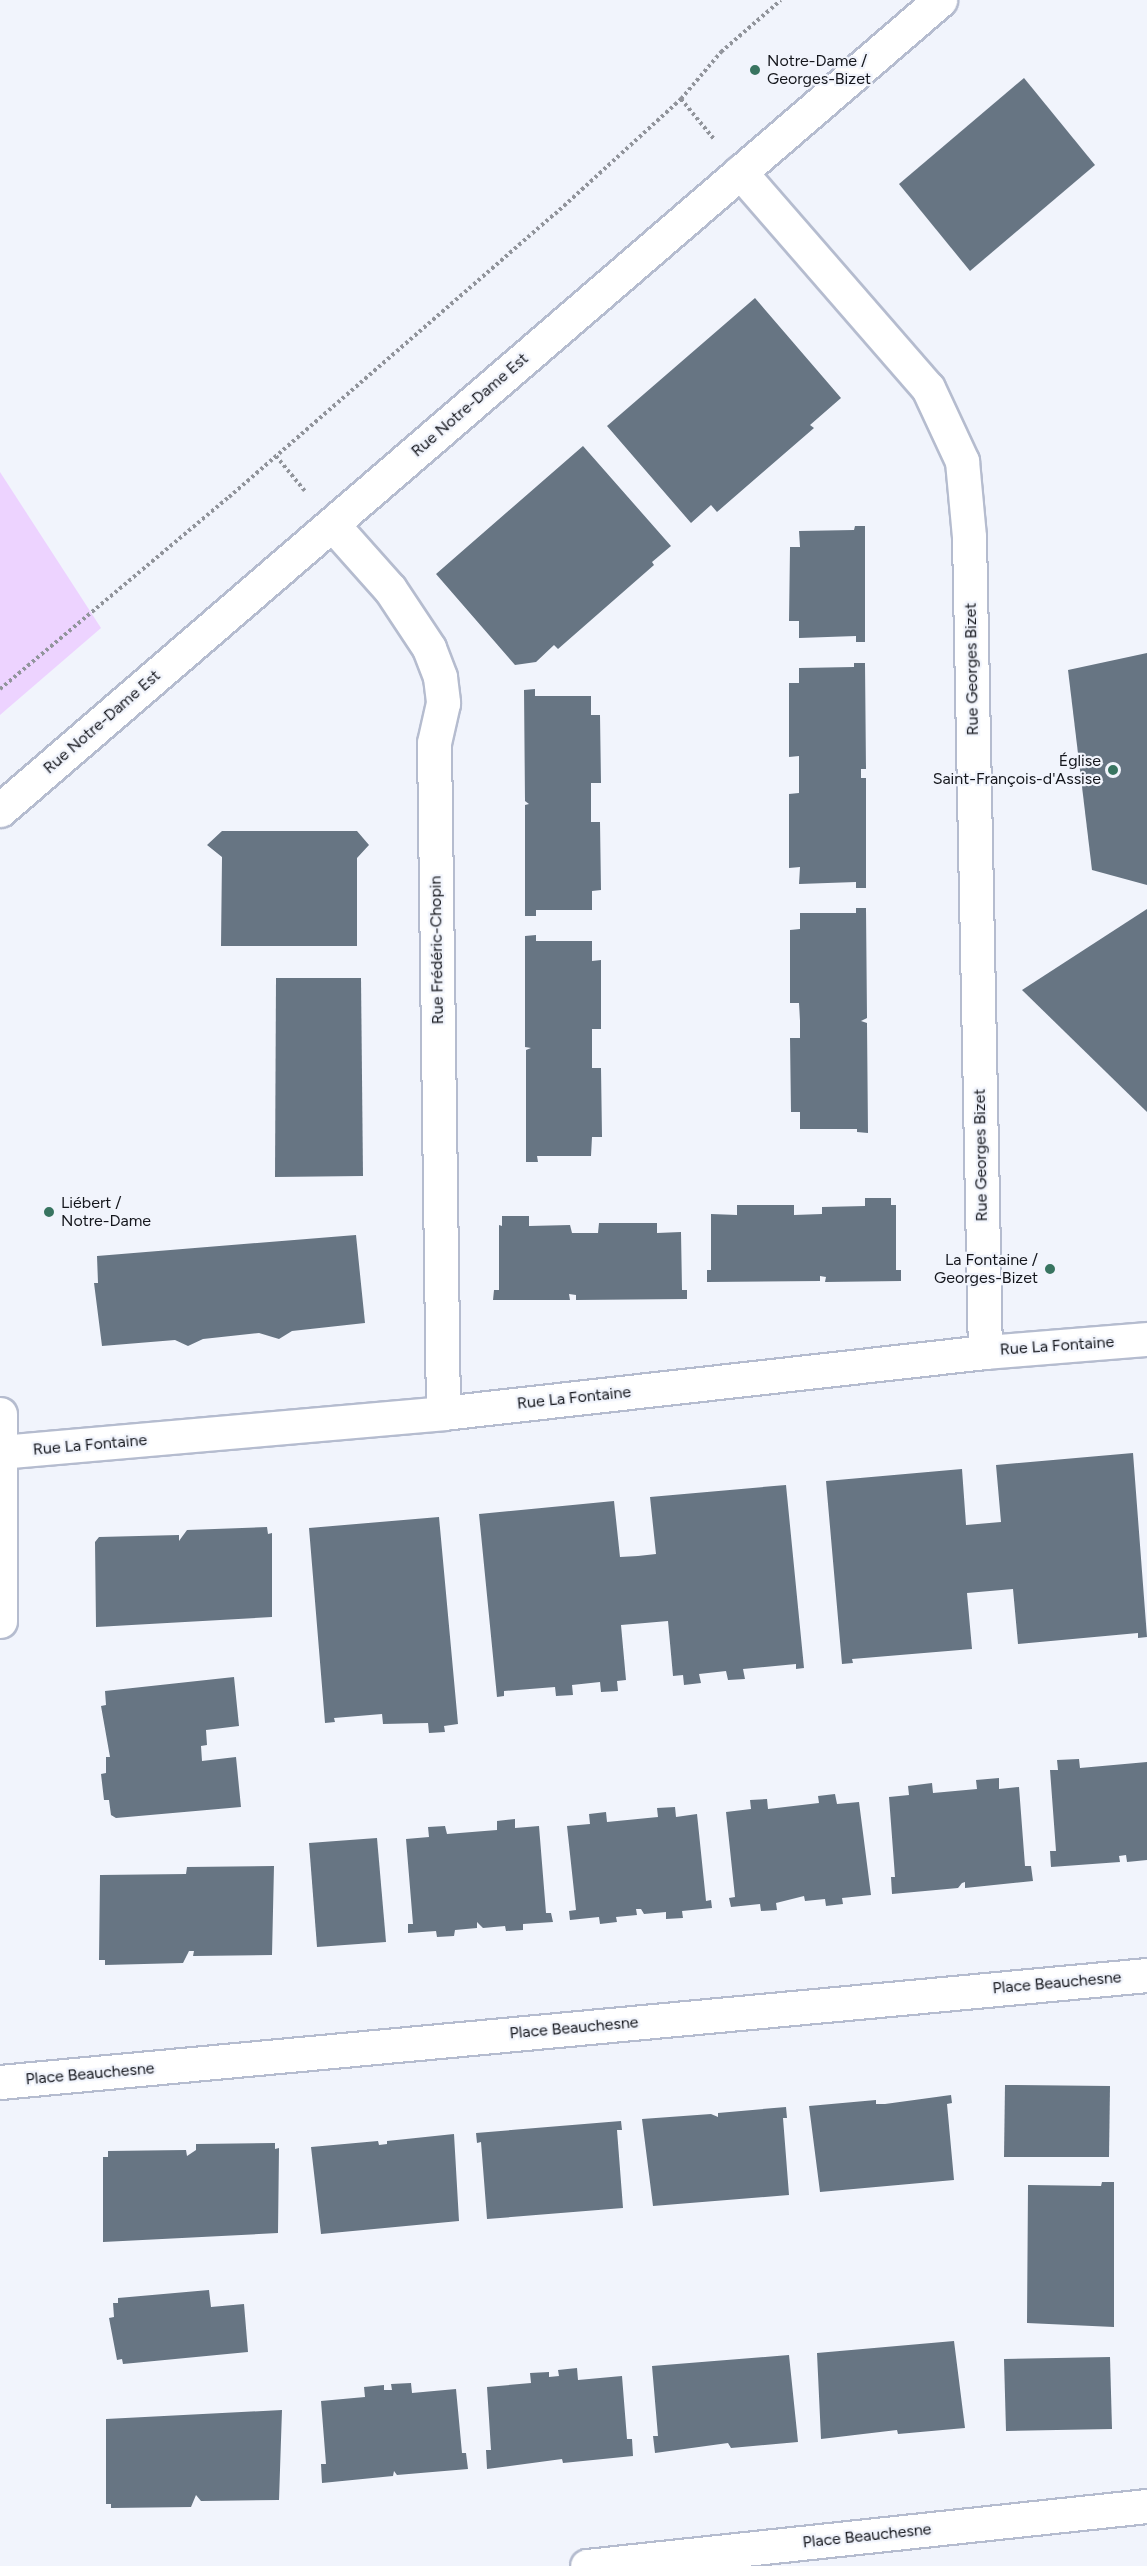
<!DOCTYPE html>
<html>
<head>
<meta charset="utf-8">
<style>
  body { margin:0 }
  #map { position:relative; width:1147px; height:2566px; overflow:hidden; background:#f1f4fc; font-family:Figtree,sans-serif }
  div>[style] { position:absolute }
  .green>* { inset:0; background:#edd3ff }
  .building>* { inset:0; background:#677583 }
  .path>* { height:4px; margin-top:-2px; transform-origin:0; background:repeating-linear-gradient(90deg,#91949b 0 3px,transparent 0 6px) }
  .roads { filter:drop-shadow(2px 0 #b5bccf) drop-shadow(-2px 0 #b5bccf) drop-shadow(0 2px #b5bccf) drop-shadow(0 -2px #b5bccf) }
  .minor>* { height:33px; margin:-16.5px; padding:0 16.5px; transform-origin:16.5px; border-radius:16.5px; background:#fff }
  .major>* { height:33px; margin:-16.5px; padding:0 16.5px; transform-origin:16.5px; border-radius:16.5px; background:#fff }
  .dots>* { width:16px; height:16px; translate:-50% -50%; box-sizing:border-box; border:3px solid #f1f4fc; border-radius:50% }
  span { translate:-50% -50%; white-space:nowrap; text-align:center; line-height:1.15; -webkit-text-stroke:4.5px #f1f4fc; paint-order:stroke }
  .poi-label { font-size:16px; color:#14161c }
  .left { translate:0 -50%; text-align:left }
  .right { translate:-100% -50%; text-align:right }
  .street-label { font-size:16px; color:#14161c }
</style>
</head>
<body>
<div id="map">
  <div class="green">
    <div style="clip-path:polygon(0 472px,101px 628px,0 715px)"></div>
  </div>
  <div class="building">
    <div style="clip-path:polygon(1024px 78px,1095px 165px,970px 271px,899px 184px)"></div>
    <div style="clip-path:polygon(755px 298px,841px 398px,810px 425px,814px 428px,717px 512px,711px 505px,691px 523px,607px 426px)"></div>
    <div style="clip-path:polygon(583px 446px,671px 546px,652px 562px,654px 565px,558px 649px,554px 645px,536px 662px,515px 665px,436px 574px)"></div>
    <div style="clip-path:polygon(855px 526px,865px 526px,865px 642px,856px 642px,856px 636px,799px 638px,799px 621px,789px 621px,790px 547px,800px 547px,799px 531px,854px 530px)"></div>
    <div style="clip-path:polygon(1147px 653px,1147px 885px,1092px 870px,1068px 670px)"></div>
    <div style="clip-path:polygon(854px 663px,865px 663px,866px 769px,861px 769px,861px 778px,866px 778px,866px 888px,856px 888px,856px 882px,799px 884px,800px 867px,789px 868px,789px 794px,799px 793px,799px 756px,789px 757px,789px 683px,799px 683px,799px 668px,854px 667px)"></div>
    <div style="clip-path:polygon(535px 689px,535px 696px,591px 696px,591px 715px,600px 715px,601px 783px,591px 783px,591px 822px,600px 822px,601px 890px,592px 891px,592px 910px,536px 910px,536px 916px,525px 916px,525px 805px,529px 804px,525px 801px,524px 690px)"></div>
    <div style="clip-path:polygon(222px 831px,357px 831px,369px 845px,357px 858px,357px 946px,221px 946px,222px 857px,207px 845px)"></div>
    <div style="clip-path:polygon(856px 908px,866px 908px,867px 1018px,861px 1021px,867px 1023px,868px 1133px,857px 1132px,857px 1129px,800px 1129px,800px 1112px,791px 1112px,790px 1038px,800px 1038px,800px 1021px,799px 1003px,790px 1003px,790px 930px,800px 929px,800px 913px,856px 913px)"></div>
    <div style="clip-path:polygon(1147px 909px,1147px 1112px,1022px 990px)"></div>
    <div style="clip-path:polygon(536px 935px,536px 941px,592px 941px,592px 961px,601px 960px,601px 1029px,592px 1029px,592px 1068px,601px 1068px,602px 1137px,592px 1137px,591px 1156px,537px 1156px,538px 1162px,526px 1162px,526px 1050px,531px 1048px,525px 1047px,525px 936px)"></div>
    <div style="clip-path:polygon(276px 978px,361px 978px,363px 1176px,275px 1177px)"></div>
    <div style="clip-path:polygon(865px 1198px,891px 1198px,891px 1205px,896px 1205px,896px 1270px,901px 1270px,901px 1281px,825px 1282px,826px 1277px,820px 1276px,820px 1281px,707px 1282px,707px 1270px,711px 1270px,711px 1214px,737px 1215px,737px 1205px,794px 1205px,794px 1215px,822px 1214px,822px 1207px,865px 1206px)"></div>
    <div style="clip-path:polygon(502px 1216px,529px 1216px,529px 1226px,570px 1225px,572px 1233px,598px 1233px,599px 1223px,657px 1223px,657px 1233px,681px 1232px,682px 1290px,687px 1290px,687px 1299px,576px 1300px,576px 1295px,569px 1294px,570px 1300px,493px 1300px,494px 1290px,499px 1290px,499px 1225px,502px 1226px)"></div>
    <div style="clip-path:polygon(356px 1235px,365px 1323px,292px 1331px,279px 1339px,259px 1333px,203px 1339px,188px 1346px,175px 1340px,102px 1346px,94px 1283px,98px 1283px,97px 1256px)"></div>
    <div style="clip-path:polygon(1133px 1453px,1147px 1637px,1138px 1638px,1138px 1633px,1018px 1644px,1013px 1589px,967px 1593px,972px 1649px,852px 1659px,853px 1663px,842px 1664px,826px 1481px,962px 1469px,966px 1525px,1001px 1522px,996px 1465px)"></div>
    <div style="clip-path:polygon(786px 1485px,804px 1668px,796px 1669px,796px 1664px,743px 1669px,745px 1679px,728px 1680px,726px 1671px,699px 1674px,701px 1683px,684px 1685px,683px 1675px,673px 1676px,668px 1621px,645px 1623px,621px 1625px,626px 1680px,617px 1681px,618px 1691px,601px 1692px,600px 1682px,572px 1685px,573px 1695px,556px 1696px,555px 1687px,504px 1691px,504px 1696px,497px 1697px,479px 1514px,614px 1501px,620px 1557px,638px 1556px,656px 1554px,650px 1497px)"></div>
    <div style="clip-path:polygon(439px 1517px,458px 1724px,444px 1726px,445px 1732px,429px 1733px,428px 1723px,383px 1724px,382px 1714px,334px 1718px,335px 1722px,325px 1723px,309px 1528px)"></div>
    <div style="clip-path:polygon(267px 1527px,268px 1534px,272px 1533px,272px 1617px,96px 1627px,95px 1542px,99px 1537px,179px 1535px,179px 1541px,187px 1530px)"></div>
    <div style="clip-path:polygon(234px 1677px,239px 1726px,206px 1730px,207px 1745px,201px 1746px,202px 1761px,236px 1757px,241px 1807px,116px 1818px,111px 1815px,109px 1800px,104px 1800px,101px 1774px,106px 1773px,106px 1757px,110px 1757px,101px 1706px,106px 1705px,105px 1691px)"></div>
    <div style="clip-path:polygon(1079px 1759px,1080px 1768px,1147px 1762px,1147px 1860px,1127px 1862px,1126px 1855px,1119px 1856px,1120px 1862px,1051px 1867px,1050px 1851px,1056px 1851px,1050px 1770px,1058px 1770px,1057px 1760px)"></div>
    <div style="clip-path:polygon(999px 1778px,999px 1789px,1019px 1787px,1025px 1866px,1031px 1866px,1033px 1881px,965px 1888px,965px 1882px,962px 1883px,958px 1888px,892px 1894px,891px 1877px,895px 1877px,889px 1797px,909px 1795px,908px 1786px,932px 1783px,933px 1793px,977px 1789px,976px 1780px)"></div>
    <div style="clip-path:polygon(835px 1794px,837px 1804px,859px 1802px,871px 1895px,842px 1898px,843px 1904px,826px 1906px,825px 1899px,805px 1901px,804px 1896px,776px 1903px,777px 1910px,761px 1911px,760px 1904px,731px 1907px,729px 1898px,735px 1897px,726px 1812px,751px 1809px,750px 1800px,767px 1799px,768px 1809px,819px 1803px,818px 1796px)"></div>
    <div style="clip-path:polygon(675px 1807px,676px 1817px,697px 1814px,706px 1901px,711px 1900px,712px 1908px,682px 1911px,683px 1918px,666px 1919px,666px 1912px,644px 1914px,641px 1909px,636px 1909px,637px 1915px,616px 1917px,617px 1922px,600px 1924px,599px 1917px,570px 1920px,569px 1911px,576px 1910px,567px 1826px,590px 1824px,589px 1814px,606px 1812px,607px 1822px,658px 1817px,657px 1808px)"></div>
    <div style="clip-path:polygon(515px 1819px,515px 1828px,539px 1826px,546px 1913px,551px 1913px,553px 1922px,523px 1924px,523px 1930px,506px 1931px,505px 1926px,483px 1928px,477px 1922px,477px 1928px,455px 1930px,454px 1936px,437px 1937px,436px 1931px,408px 1933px,408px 1924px,413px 1924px,406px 1839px,429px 1837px,428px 1827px,445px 1826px,447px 1834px,497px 1830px,497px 1821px)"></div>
    <div style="clip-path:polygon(377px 1838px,386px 1942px,317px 1947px,309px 1843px)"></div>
    <div style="clip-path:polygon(274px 1866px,272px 1955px,193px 1956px,194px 1951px,189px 1951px,183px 1963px,105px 1965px,105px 1960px,99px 1960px,100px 1875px,186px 1874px,187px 1867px)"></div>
    <div style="clip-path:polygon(1005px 2085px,1110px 2086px,1109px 2157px,1004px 2157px)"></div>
    <div style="clip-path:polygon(951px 2095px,952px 2103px,947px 2104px,954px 2180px,820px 2192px,809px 2106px,876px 2100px,876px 2104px,885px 2104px)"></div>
    <div style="clip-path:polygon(786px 2107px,787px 2118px,783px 2118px,789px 2195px,653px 2206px,642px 2119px,711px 2114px,718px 2117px,718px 2113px)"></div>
    <div style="clip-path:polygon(621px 2121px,622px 2130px,617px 2130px,623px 2208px,487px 2219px,481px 2142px,477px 2143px,476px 2133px)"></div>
    <div style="clip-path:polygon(454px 2134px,459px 2221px,321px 2234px,311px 2147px,378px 2141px,379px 2145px,387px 2144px,387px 2141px)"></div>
    <div style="clip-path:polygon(275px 2143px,275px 2149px,279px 2148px,278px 2233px,103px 2242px,103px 2157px,108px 2157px,108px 2151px,186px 2150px,187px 2156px,196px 2150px,196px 2144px)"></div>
    <div style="clip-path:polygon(1102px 2182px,1114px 2182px,1114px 2327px,1027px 2323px,1028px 2185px,1101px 2186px)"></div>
    <div style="clip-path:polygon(209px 2290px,211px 2307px,244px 2304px,248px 2352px,123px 2364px,122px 2359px,117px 2360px,109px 2318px,114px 2317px,113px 2303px,118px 2303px,118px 2298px)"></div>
    <div style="clip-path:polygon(954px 2341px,965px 2428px,898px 2434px,897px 2430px,821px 2439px,817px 2353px)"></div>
    <div style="clip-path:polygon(789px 2355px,798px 2442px,731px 2448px,728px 2443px,655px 2453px,653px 2436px,658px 2436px,652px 2366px)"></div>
    <div style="clip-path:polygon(1110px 2357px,1112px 2429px,1006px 2431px,1004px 2359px)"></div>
    <div style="clip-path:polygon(577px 2368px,578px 2380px,622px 2376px,627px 2439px,632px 2439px,633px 2456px,563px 2463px,562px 2459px,487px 2469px,486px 2450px,491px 2450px,487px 2387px,531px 2383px,530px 2373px,549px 2372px,549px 2377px,559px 2376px,558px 2370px)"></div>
    <div style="clip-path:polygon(411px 2383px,412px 2393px,456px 2389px,462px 2453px,466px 2453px,468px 2469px,397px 2475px,394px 2471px,393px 2476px,322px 2483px,321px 2464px,326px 2464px,321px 2401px,365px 2397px,364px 2387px,384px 2385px,384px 2390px,392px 2390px,391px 2384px)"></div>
    <div style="clip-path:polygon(282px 2410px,279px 2500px,201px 2501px,196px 2495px,191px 2507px,111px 2508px,111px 2504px,106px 2504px,106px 2419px)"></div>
  </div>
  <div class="path">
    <div style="left:681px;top:99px;width:52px;rotate:50.5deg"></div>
    <div style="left:276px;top:456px;width:45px;rotate:50.4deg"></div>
    <div style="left:0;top:689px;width:299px;rotate:-40deg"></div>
    <div style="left:229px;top:497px;width:432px;rotate:-41deg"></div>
    <div style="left:555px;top:214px;width:171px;rotate:-42.4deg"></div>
    <div style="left:681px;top:99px;width:62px;rotate:-49.6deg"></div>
    <div style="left:721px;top:52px;width:79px;rotate:-40.9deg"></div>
  </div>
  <div class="roads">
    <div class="minor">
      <div style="left:740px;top:172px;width:286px;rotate:49deg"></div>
      <div style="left:928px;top:388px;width:81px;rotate:65deg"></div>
      <div style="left:962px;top:461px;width:76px;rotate:84.7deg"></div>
      <div style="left:969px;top:537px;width:815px;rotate:88.88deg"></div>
      <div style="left:332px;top:524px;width:87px;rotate:48.3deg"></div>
      <div style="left:390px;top:589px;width:71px;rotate:56.5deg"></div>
      <div style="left:429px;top:648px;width:31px;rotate:69deg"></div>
      <div style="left:440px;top:677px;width:26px;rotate:83deg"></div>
      <div style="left:443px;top:703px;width:41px;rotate:102.7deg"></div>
      <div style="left:434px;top:743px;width:670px;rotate:89.23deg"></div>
      <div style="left:0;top:1414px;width:207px;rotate:90deg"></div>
      <div style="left:0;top:1452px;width:445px;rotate:-5deg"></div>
      <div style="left:443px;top:1413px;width:545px;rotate:-6.42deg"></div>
      <div style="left:985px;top:1352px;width:163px;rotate:-4.6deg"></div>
      <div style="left:0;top:2082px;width:1152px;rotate:-5.33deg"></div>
      <div style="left:587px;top:2566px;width:563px;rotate:-6.12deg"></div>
    </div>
    <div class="major">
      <div style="left:0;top:810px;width:1241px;rotate:-40.75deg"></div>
    </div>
  </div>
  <div class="dots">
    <div style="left:755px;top:70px;background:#387460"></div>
    <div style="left:1113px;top:770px;background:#387460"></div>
    <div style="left:49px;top:1212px;background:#387460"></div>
    <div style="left:1050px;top:1269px;background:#387460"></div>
  </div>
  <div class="poi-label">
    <span class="left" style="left:767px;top:70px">Notre-Dame /<br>Georges-Bizet</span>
    <span class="right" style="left:1101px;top:770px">Église<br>Saint-François-d'Assise</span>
    <span class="left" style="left:61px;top:1212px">Liébert /<br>Notre-Dame</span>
    <span class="right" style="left:1038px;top:1269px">La Fontaine /<br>Georges-Bizet</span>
  </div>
  <div class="street-label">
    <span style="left:470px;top:405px;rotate:-41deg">Rue Notre-Dame Est</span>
    <span style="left:972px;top:669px;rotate:-91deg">Rue Georges Bizet</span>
    <span style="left:102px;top:722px;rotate:-41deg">Rue Notre-Dame Est</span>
    <span style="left:437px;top:950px;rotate:-91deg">Rue Frédéric-Chopin</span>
    <span style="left:981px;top:1155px;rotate:-91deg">Rue Georges Bizet</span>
    <span style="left:1057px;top:1346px;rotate:-4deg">Rue La Fontaine</span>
    <span style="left:574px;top:1398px;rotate:-6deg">Rue La Fontaine</span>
    <span style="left:90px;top:1445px;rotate:-5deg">Rue La Fontaine</span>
    <span style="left:1057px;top:1983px;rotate:-5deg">Place Beauchesne</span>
    <span style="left:574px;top:2028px;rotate:-5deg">Place Beauchesne</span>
    <span style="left:90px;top:2074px;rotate:-5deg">Place Beauchesne</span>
    <span style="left:867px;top:2536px;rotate:-6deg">Place Beauchesne</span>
  </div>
</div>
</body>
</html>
